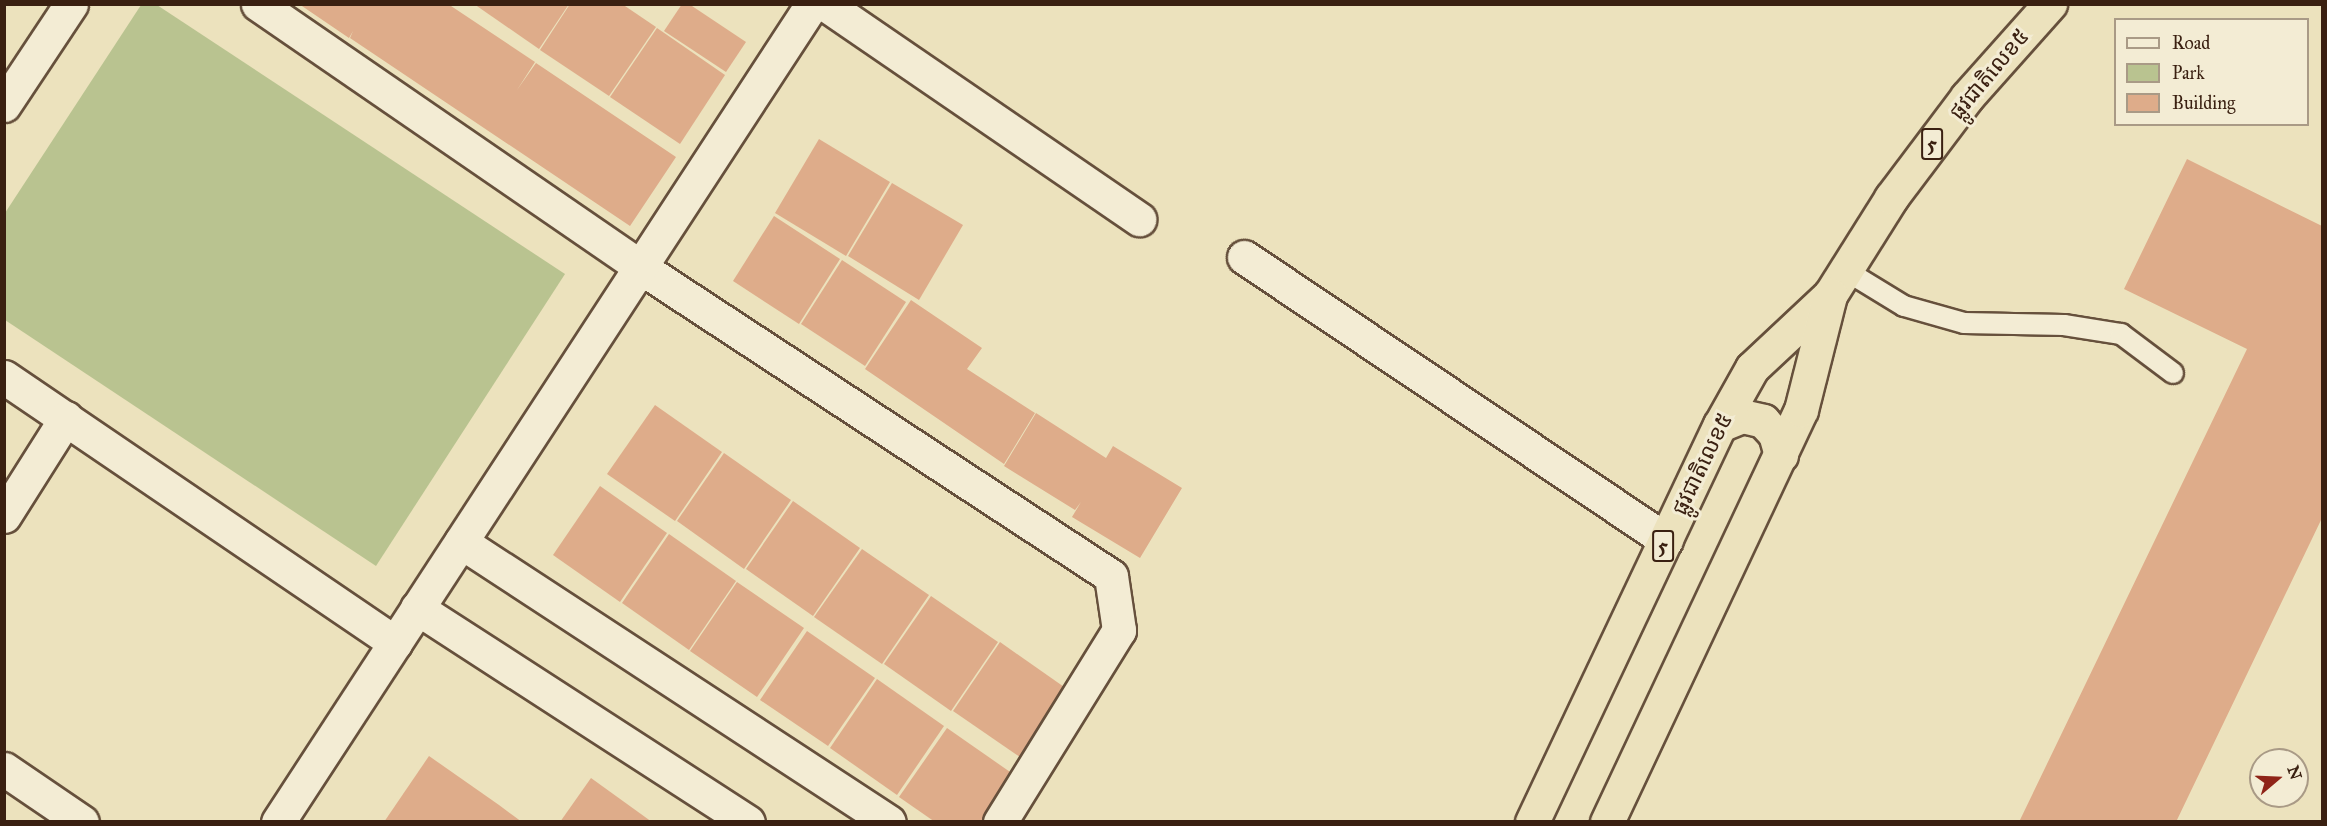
<!DOCTYPE html>
<html>
<head>
<meta charset="utf-8">
<style>
  body { margin:0 }
  #map { position:relative; width:2327px; height:826px; overflow:hidden; background:#ece2bd; font-family:"IM FELL Great Primer","Noto Sans Khmer",serif }
  div>[style] { position:absolute }
  .green>* { inset:0; background:#b9c390 }
  .building>* { inset:0; background:#deac8a }
  .roads { filter:drop-shadow(2px 0 #66503c) drop-shadow(-2px 0 #66503c) drop-shadow(0 2px #66503c) drop-shadow(0 -2px #66503c) }
  .lane>* { height:20px; margin:-10px; padding:0 10px; transform-origin:10px; border-radius:10px; background:#f3ecd4 }
  .street>* { height:33px; margin:-16.5px; padding:0 16.5px; transform-origin:16.5px; border-radius:16.5px; background:#f3ecd4 }
  .highway>* { height:33px; margin:-16.5px; padding:0 16.5px; transform-origin:16.5px; border-radius:16.5px; background:#ece2bd }
  span { translate:-50% -50%; white-space:nowrap; text-align:center; line-height:1.15; -webkit-text-stroke:6px #f3ecd4; paint-order:stroke }
  .shield-label span { padding:2px 4px; background:#f3ecd4; border:2px solid; border-radius:4px; -webkit-text-stroke-width:0 }
  .shield-label { font-size:21px; color:#3a2011; font-weight:700 }
  .street-label { font-size:22px; color:#3a2011 }
  .frame { position:absolute; inset:0; border:6px solid #3a2011; pointer-events:none }
  .legend { position:absolute; left:2114px; top:18px; width:195px; height:108px; box-sizing:border-box; background:#f3ecd4; border:2px solid #a99a86; margin:0; padding:8px 10px; list-style:none; font-size:18px; color:#3a2011 }
  .legend li { display:flex; align-items:center; gap:12px; height:30px }
  .legend b { width:30px; border:2px solid #a99a86 }
  .north { position:absolute; left:2249px; top:748px; width:60px; height:60px; box-sizing:border-box; background:#f3ecd4; border:2px solid #a99a86; border-radius:50%; rotate:71deg; font-size:16px; font-weight:700; line-height:24px; text-align:center; color:#3a2011 }
  .north::after { content:''; display:block; margin:auto; width:21px; height:27px; background:#8f2418; clip-path:polygon(50% 0,100% 100%,50% 72%,0 100%) }
</style>
</head>
<body>
<div id="map">
  <div class="green">
    <div style="clip-path:polygon(141px 5px,157px 5px,565px 274px,376px 566px,5px 320px,5px 213px)"></div>
  </div>
  <div class="building">
    <div style="clip-path:polygon(299px 4px,448px 4px,535px 62px,517px 90px,536px 63px,676px 157px,630px 226px,350px 38px,353px 31px,349px 38px)"></div>
    <div style="clip-path:polygon(474px 4px,569px 4px,539px 49px)"></div>
    <div style="clip-path:polygon(570px 4px,622px 4px,656px 27px,609px 96px,540px 50px)"></div>
    <div style="clip-path:polygon(682px 4px,689px 4px,746px 42px,726px 72px,664px 31px)"></div>
    <div style="clip-path:polygon(657px 28px,725px 75px,680px 144px,610px 97px)"></div>
    <div style="clip-path:polygon(819px 139px,890px 182px,846px 256px,775px 213px)"></div>
    <div style="clip-path:polygon(2187px 159px,2322px 226px,2322px 518px,2176px 822px,2019px 822px,2247px 349px,2124px 289px)"></div>
    <div style="clip-path:polygon(892px 183px,963px 225px,919px 300px,848px 256px)"></div>
    <div style="clip-path:polygon(774px 216px,840px 259px,799px 324px,733px 281px)"></div>
    <div style="clip-path:polygon(842px 260px,906px 302px,865px 366px,801px 324px)"></div>
    <div style="clip-path:polygon(911px 300px,982px 348px,967px 369px,1035px 413px,1004px 464px,865px 369px)"></div>
    <div style="clip-path:polygon(655px 405px,722px 452px,675px 521px,607px 474px)"></div>
    <div style="clip-path:polygon(1036px 413px,1106px 458px,1113px 446px,1182px 488px,1140px 558px,1072px 517px,1081px 502px,1075px 510px,1004px 466px)"></div>
    <div style="clip-path:polygon(724px 453px,791px 500px,744px 569px,677px 521px)"></div>
    <div style="clip-path:polygon(600px 486px,667px 533px,620px 602px,553px 555px)"></div>
    <div style="clip-path:polygon(793px 501px,860px 548px,813px 616px,746px 569px)"></div>
    <div style="clip-path:polygon(669px 534px,736px 581px,689px 650px,622px 603px)"></div>
    <div style="clip-path:polygon(862px 549px,929px 595px,882px 664px,814px 617px)"></div>
    <div style="clip-path:polygon(737px 582px,804px 628px,757px 697px,690px 651px)"></div>
    <div style="clip-path:polygon(931px 596px,998px 642px,951px 711px,884px 664px)"></div>
    <div style="clip-path:polygon(807px 631px,875px 678px,828px 746px,760px 700px)"></div>
    <div style="clip-path:polygon(1000px 642px,1067px 689px,1020px 757px,953px 711px)"></div>
    <div style="clip-path:polygon(877px 679px,944px 726px,897px 795px,830px 748px)"></div>
    <div style="clip-path:polygon(947px 728px,1013px 774px,981px 822px,935px 822px,899px 797px)"></div>
    <div style="clip-path:polygon(429px 756px,499px 805px,522px 822px,384px 822px)"></div>
    <div style="clip-path:polygon(591px 778px,652px 822px,560px 822px)"></div>
  </div>
  <div class="roads">
    <div class="lane">
      <div style="left:1845px;top:270px;width:69px;rotate:31.4deg"></div>
      <div style="left:1904px;top:306px;width:62px;rotate:15.8deg"></div>
      <div style="left:1964px;top:323px;width:100px;rotate:1.1deg"></div>
      <div style="left:2064px;top:325px;width:58px;rotate:9deg"></div>
      <div style="left:2121px;top:334px;width:65px;rotate:36.9deg"></div>
    </div>
    <div class="street">
      <div style="left:258px;top:4px;width:464px;rotate:34.5deg"></div>
      <div style="left:640px;top:267px;width:563px;rotate:33.27deg"></div>
      <div style="left:1111px;top:576px;width:55px;rotate:81.6deg"></div>
      <div style="left:1119px;top:630px;width:226px;rotate:121.8deg"></div>
      <div style="left:825px;top:4px;width:381px;rotate:34.4deg"></div>
      <div style="left:4px;top:105px;width:121px;rotate:-56.4deg"></div>
      <div style="left:1244px;top:257px;width:508px;rotate:33.85deg"></div>
      <div style="left:4px;top:377px;width:473px;rotate:34.2deg"></div>
      <div style="left:4px;top:516px;width:116px;rotate:-57.7deg"></div>
      <div style="left:461px;top:542px;width:511px;rotate:33.19deg"></div>
      <div style="left:417px;top:608px;width:394px;rotate:32.9deg"></div>
      <div style="left:4px;top:769px;width:94px;rotate:34.2deg"></div>
      <div style="left:278px;top:822px;width:977px;rotate:-56.86deg"></div>
    </div>
    <div class="highway">
      <div style="left:1720px;top:425px;width:24px;rotate:-22deg"></div>
      <div style="left:1742px;top:416px;width:22px;rotate:13deg"></div>
      <div style="left:1763px;top:421px;width:18px;rotate:47deg"></div>
      <div style="left:1775px;top:434px;width:22px;rotate:74deg"></div>
      <div style="left:1532px;top:822px;width:439px;rotate:-64.7deg"></div>
      <div style="left:1720px;top:425px;width:65px;rotate:-60.7deg"></div>
      <div style="left:1752px;top:368px;width:107px;rotate:-43.1deg"></div>
      <div style="left:1830px;top:295px;width:115px;rotate:-57.8deg"></div>
      <div style="left:1891px;top:198px;width:126px;rotate:-53deg"></div>
      <div style="left:1967px;top:97px;width:125px;rotate:-48.3deg"></div>
      <div style="left:1607px;top:822px;width:455px;rotate:-64.8deg"></div>
      <div style="left:1801px;top:410px;width:119px;rotate:-75.8deg"></div>
    </div>
  </div>
  <div class="shield-label">
    <span style="left:1932px;top:144px">5</span>
    <span style="left:1663px;top:546px">5</span>
  </div>
  <div class="street-label">
    <span style="left:1989px;top:74px;rotate:-50deg">ផ្លូវជាតិលេខ៥</span>
    <span style="left:1702px;top:464px;rotate:-64deg">ផ្លូវជាតិលេខ៥</span>
  </div>
  <div class="frame"></div>
  <ul class="legend">
  <li><b style="height:8px;background:#f3ecd4"></b>Road</li>
  <li><b style="height:16px;background:#b9c390"></b>Park</li>
  <li><b style="height:16px;background:#deac8a"></b>Building</li>
  </ul>
  <div class="north">N</div>
</div>
</body>
</html>
